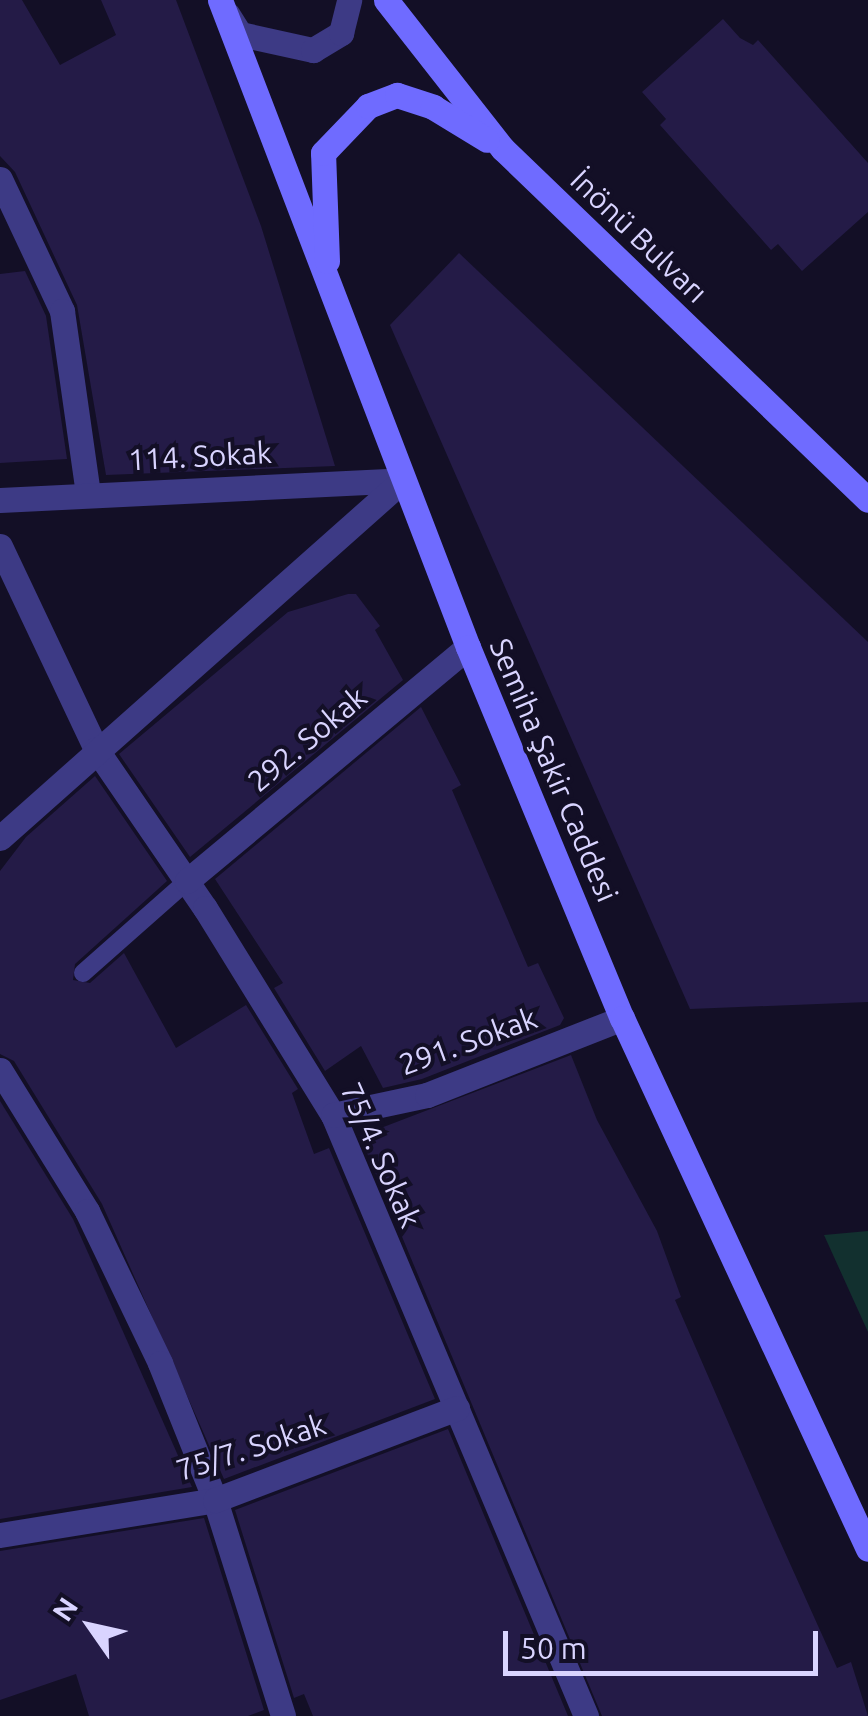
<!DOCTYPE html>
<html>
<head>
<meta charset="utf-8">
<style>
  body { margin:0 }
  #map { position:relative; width:868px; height:1716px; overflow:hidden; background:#130f26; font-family:Ubuntu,sans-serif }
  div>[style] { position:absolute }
  .green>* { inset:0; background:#12302f }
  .building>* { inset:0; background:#241b47 }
  .service>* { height:18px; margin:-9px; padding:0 9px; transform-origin:9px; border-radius:9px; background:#3d3a85 }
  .minor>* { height:25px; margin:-12.5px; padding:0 12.5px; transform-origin:12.5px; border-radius:12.5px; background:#3d3a85 }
  .tertiary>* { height:25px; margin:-12.5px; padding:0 12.5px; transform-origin:12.5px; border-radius:12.5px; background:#3d3a85 }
  .secondary>* { height:25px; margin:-12.5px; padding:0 12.5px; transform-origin:12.5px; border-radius:12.5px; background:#6f6bff }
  span { translate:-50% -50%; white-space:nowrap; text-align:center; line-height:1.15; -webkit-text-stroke:8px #130f26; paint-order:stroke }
  .street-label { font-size:30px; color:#d9d4ff }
  .north { position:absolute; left:40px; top:1576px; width:100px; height:100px; -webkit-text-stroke:8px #130f26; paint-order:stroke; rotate:304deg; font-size:28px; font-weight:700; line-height:40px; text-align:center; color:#d9d4ff }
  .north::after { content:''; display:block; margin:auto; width:35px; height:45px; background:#d9d4ff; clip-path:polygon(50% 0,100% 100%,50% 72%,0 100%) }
  .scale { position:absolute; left:503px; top:1631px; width:315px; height:45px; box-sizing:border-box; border:5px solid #d9d4ff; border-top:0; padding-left:12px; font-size:30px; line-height:35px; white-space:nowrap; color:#d9d4ff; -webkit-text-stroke:8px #130f26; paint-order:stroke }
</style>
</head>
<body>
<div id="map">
  <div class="green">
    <div style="clip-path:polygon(868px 1231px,868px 1332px,824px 1235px)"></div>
  </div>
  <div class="building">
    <div style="clip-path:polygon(0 0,22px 0,60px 65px,116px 35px,101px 0,176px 0,261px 226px,335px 466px,106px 475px,77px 305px,15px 172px,0 156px)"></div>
    <div style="clip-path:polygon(723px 19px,740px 38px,753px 45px,758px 40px,868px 163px,868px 212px,802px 271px,778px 244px,771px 250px,660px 125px,666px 119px,642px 92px)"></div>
    <div style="clip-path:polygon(459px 253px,868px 642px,868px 1002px,690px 1009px,390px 325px)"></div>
    <div style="clip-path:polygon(25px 271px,46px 316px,67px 459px,0 463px,0 274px)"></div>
    <div style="clip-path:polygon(348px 594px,356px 594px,380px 626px,375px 630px,403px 680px,190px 857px,119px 754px,288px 612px)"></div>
    <div style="clip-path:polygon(421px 707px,461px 785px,452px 790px,528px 967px,538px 963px,564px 1018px,560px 1025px,422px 1079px,383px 1088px,361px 1046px,325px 1071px,274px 988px,283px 983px,215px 879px)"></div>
    <div style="clip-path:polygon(95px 776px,167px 881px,75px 964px,73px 980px,90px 983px,124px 953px,176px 1048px,246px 1005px,298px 1089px,292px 1093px,314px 1154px,329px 1148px,435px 1399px,224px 1479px,102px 1204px,14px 1061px,0 1054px,0 871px,26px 837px)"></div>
    <div style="clip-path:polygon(571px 1055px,597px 1120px,657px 1231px,681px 1297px,675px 1300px,778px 1537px,837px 1668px,851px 1662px,868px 1716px,602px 1716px,360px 1136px)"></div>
    <div style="clip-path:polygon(0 1101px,73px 1219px,192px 1487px,0 1519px)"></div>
    <div style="clip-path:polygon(448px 1429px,568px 1716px,313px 1716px,304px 1694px,294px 1698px,235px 1510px)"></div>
    <div style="clip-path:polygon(204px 1518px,264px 1710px,248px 1716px,89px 1716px,76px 1674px,0 1700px,0 1551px)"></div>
  </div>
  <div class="service">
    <div style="left:83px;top:973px;width:139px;rotate:-41.5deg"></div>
  </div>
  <div class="minor">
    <div style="left:0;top:179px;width:146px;rotate:64.8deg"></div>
    <div style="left:62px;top:311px;width:185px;rotate:81.9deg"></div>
    <div style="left:0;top:500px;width:403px;rotate:-2.8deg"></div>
    <div style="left:0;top:546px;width:225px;rotate:64.7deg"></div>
    <div style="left:96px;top:749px;width:193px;rotate:55.6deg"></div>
    <div style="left:205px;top:908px;width:243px;rotate:58.3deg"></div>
    <div style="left:333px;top:1115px;width:652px;rotate:67.17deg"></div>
    <div style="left:0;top:838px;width:539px;rotate:-41.62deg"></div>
    <div style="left:187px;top:881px;width:366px;rotate:-39.8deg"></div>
    <div style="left:0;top:1070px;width:166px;rotate:58.3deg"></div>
    <div style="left:87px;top:1211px;width:169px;rotate:64.3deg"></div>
    <div style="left:160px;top:1363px;width:148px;rotate:68.1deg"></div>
    <div style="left:215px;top:1500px;width:226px;rotate:72.5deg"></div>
    <div style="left:333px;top:1115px;width:96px;rotate:-12deg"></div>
    <div style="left:427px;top:1095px;width:210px;rotate:-21.5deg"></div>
    <div style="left:0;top:1535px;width:218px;rotate:-9.2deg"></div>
    <div style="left:215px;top:1500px;width:259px;rotate:-20.8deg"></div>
  </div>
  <div class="tertiary">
    <div style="left:228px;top:15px;width:22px;rotate:58deg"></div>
    <div style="left:240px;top:34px;width:75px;rotate:12.4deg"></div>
    <div style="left:313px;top:50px;width:33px;rotate:-31deg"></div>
    <div style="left:341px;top:33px;width:34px;rotate:-76deg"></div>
  </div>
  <div class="secondary">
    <div style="left:220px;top:0;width:693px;rotate:69.03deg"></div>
    <div style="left:468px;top:647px;width:402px;rotate:67.5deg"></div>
    <div style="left:622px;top:1018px;width:585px;rotate:65.14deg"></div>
    <div style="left:386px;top:0;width:189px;rotate:51.9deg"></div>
    <div style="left:503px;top:149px;width:506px;rotate:43.88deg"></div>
    <div style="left:327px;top:261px;width:108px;rotate:-92.1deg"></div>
    <div style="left:323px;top:153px;width:65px;rotate:-46.2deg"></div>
    <div style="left:368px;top:106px;width:31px;rotate:-21deg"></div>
    <div style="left:397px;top:95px;width:38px;rotate:18deg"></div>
    <div style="left:433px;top:107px;width:63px;rotate:31.4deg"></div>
  </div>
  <div class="street-label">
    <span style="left:639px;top:236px;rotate:44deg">İnönü Bulvarı</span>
    <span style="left:200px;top:456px;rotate:-3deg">114. Sokak</span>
    <span style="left:307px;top:739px;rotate:-40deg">292. Sokak</span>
    <span style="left:554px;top:770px;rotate:67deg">Semiha Şakir Caddesi</span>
    <span style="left:468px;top:1041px;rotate:-20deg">291. Sokak</span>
    <span style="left:381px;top:1155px;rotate:66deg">75/4. Sokak</span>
    <span style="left:251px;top:1447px;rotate:-18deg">75/7. Sokak</span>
  </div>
  <div class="north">N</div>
  <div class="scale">50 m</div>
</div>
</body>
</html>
